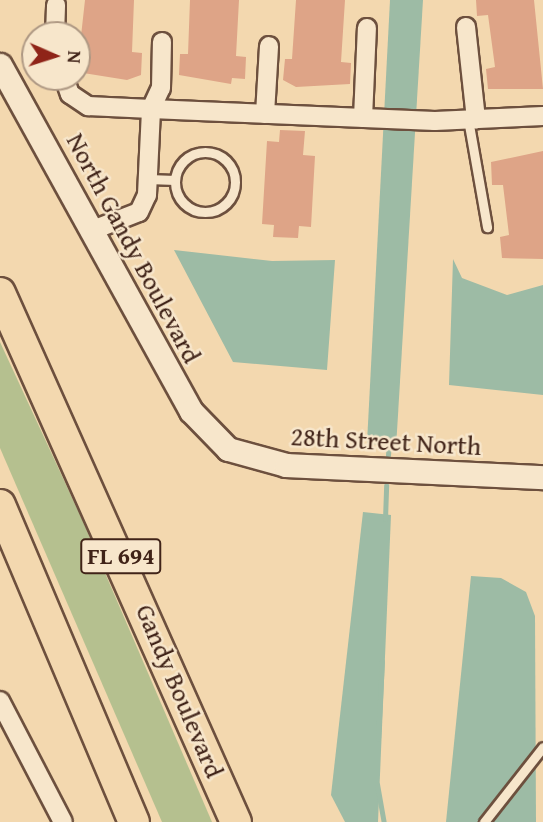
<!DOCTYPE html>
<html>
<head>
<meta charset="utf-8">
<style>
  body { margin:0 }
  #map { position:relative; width:543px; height:822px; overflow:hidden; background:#f3d8af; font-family:"Gentium Book Plus",serif }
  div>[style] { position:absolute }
  .green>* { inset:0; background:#b5c08f }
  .water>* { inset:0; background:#9dbba5 }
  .stream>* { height:5px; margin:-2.5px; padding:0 2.5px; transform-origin:2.5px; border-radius:2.5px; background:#9dbba5 }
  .building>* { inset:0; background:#dea487 }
  .roads { filter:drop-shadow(2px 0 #6d503e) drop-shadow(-2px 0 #6d503e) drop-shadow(0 2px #6d503e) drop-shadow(0 -2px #6d503e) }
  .service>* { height:9px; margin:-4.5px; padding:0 4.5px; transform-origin:4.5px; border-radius:4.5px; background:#f7e6cb }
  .service>.ring { margin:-4.5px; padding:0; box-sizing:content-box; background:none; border:9px solid #f7e6cb; border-radius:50% }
  .minor>* { height:18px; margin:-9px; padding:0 9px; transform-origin:9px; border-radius:9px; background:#f7e6cb }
  .tertiary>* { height:23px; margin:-11.5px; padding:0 11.5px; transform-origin:11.5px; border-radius:11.5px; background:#f7e6cb }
  .trunk>* { height:30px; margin:-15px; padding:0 15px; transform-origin:15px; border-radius:15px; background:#f3d8af }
  span { translate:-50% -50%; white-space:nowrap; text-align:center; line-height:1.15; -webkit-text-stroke:5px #f7e6cb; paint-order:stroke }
  .shield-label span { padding:2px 5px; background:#f7e6cb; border:2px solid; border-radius:5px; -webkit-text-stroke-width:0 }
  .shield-label { font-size:24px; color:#402318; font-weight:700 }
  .street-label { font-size:26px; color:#402318 }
  .north { position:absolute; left:21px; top:21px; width:70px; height:70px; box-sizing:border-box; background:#f7e6cb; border:2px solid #ae9883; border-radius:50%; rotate:93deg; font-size:19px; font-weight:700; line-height:28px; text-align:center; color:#402318 }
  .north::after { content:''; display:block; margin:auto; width:24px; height:32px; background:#8f2418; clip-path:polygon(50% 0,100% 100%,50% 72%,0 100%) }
</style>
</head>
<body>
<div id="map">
  <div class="green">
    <div style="clip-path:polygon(0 342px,81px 517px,212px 822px,162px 822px,0 448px)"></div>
  </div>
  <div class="water">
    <div style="clip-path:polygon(390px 0,423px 0,396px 448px,367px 443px)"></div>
    <div style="clip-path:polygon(174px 250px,272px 261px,335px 260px,327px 370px,233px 362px)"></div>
    <div style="clip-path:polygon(453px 259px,462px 278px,507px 295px,543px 285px,543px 395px,449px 385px)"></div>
    <div style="clip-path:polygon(363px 512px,391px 515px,378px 822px,345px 822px,331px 795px)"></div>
    <div style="clip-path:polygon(471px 576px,501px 578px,526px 592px,535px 616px,536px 822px,446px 822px)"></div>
  </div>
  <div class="stream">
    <div style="left:388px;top:455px;width:15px;rotate:-86deg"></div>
    <div style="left:385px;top:519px;width:34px;rotate:-88deg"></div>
    <div style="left:378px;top:739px;width:78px;rotate:-87.1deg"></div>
    <div style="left:377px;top:784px;width:39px;rotate:80deg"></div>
  </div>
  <div class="building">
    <div style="clip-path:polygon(85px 0,134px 0,132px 52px,142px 53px,141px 75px,127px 80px,77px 72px)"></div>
    <div style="clip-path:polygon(190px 0,239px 0,236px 56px,246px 57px,245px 79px,232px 78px,231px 84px,179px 75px,180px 54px,188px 54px)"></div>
    <div style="clip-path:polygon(296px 0,345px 0,341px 62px,351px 63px,350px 84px,296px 87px,283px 80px,285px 59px,292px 59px)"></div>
    <div style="clip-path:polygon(476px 0,534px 0,543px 89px,488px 89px,486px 69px,495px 67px,488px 15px,477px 16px)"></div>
    <div style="clip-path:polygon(280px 130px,305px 131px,303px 155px,315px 156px,311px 227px,299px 226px,298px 238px,273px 237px,274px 225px,262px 224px,267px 141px,279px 142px)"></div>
    <div style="clip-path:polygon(543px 151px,543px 259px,502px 258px,500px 237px,509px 235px,503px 185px,492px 185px,491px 162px)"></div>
  </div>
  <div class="roads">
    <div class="service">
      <div style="left:468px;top:119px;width:110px;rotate:80deg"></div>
      <div class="ring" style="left:175px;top:152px;width:51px;height:51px"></div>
      <div style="left:148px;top:179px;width:27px;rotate:2deg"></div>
      <div style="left:484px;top:822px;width:95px;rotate:-51.8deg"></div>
    </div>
    <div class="minor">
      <div style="left:466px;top:27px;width:93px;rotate:83.8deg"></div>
      <div style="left:55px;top:35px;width:30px;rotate:-88deg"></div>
      <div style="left:64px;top:77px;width:18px;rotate:71deg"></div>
      <div style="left:70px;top:94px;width:22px;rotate:34deg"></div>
      <div style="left:88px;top:106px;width:63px;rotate:2.7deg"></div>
      <div style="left:151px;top:109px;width:23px;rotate:-65deg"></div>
      <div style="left:161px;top:88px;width:46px;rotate:-88.8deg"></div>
      <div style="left:265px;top:114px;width:68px;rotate:-86.6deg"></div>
      <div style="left:363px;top:118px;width:90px;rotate:-87.5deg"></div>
      <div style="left:93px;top:230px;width:49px;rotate:-21.4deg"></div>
      <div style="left:139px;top:212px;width:19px;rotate:-65deg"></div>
      <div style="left:147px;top:195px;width:86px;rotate:-87.3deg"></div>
      <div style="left:151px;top:109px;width:284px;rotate:2.4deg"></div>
      <div style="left:435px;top:121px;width:108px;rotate:-2.7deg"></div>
      <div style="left:0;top:701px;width:136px;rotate:62.5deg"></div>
    </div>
    <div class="tertiary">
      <div style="left:0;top:65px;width:395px;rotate:61.1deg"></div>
      <div style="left:191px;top:411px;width:53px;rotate:45.8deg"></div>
      <div style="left:228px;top:449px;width:60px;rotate:15.4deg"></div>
      <div style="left:286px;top:465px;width:257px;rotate:2.7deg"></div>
    </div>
    <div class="trunk">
      <div style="left:0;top:293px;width:579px;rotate:65.96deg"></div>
      <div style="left:0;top:505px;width:344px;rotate:67.1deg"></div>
    </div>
  </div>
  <div class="shield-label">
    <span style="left:121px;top:556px">FL 694</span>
  </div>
  <div class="street-label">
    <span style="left:134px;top:248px;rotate:62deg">North Gandy Boulevard</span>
    <span style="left:386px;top:441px;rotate:3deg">28th Street North</span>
    <span style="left:180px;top:691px;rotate:67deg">Gandy Boulevard</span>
  </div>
  <div class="north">N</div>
</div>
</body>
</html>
